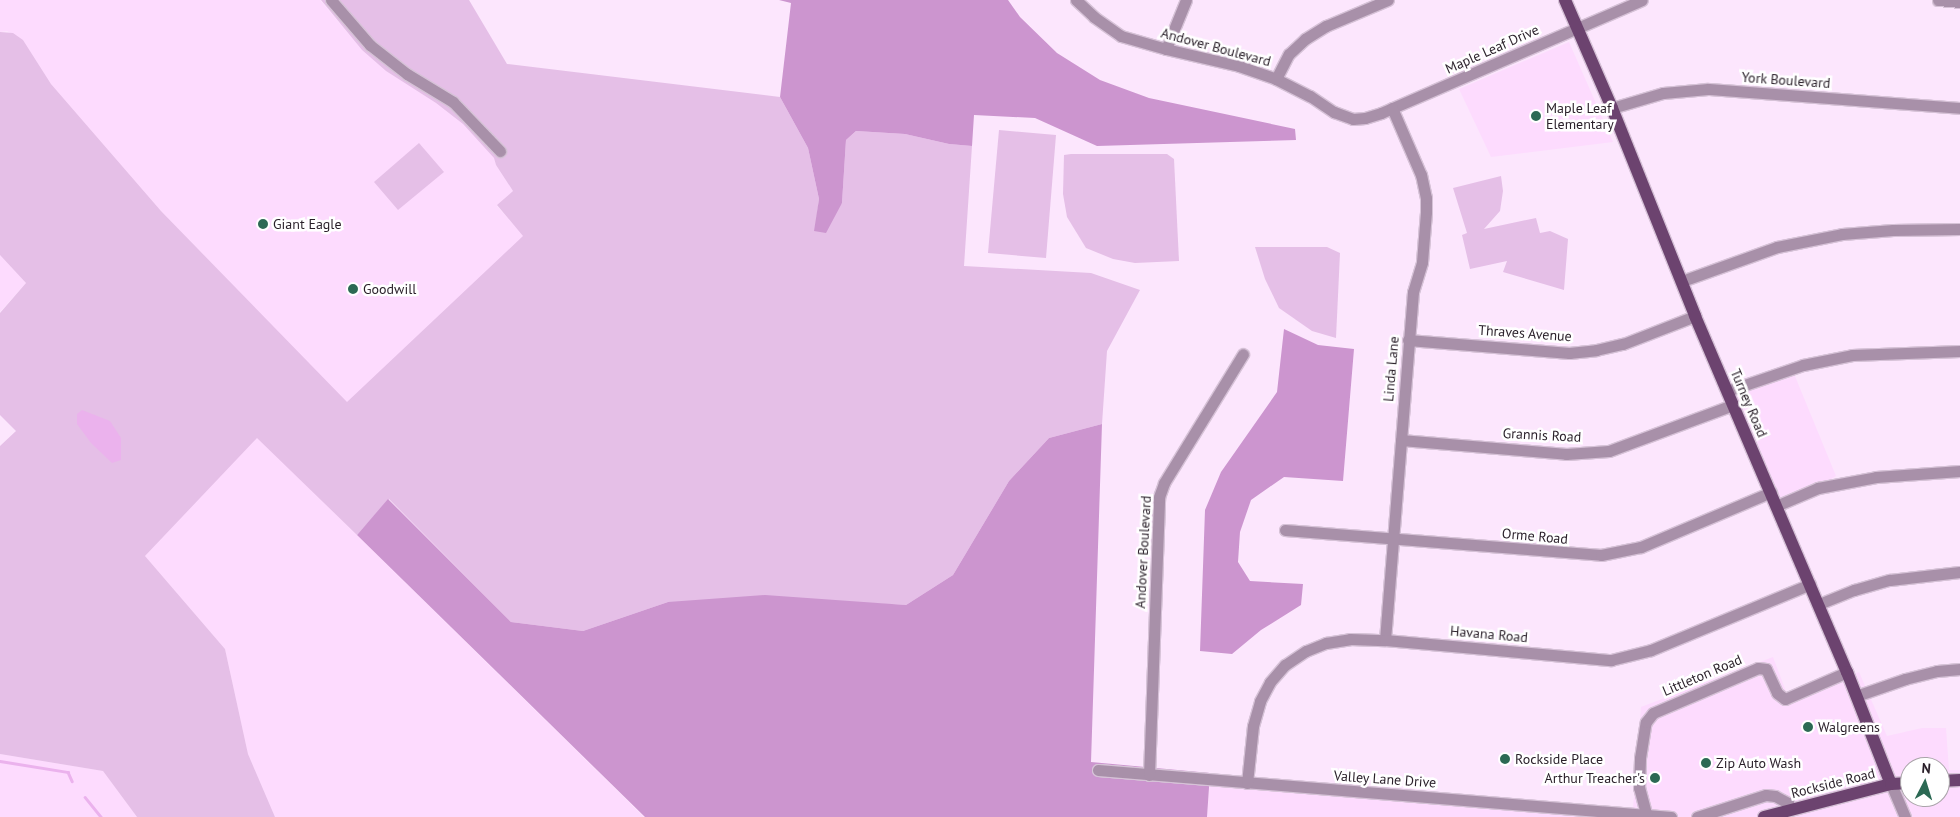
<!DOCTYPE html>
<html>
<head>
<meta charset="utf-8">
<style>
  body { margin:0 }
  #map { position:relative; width:1960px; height:817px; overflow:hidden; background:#fce6fd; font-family:"PT Sans",sans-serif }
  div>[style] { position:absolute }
  .built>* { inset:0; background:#fddbfe }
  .green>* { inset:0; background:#e5bfe7 }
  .forest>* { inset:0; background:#cc95cf }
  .water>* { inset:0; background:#ebb2ed }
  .stream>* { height:2.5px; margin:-1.25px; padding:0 1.25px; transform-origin:1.25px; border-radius:1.25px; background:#ebb2ed }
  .roads { filter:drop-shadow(1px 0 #d6c2d7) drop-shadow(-1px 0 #d6c2d7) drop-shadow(0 1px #d6c2d7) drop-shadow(0 -1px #d6c2d7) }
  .minor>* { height:11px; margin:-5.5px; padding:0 5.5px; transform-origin:5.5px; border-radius:5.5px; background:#a890a9 }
  .major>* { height:12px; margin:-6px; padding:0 6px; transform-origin:6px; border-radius:6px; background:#6c436f }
  .dots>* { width:14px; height:14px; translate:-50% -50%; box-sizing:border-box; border:2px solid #fff; border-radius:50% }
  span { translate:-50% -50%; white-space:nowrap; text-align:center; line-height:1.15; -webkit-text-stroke:5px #fff; paint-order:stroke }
  .street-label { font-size:14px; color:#291f29 }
  .poi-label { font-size:14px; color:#291f29 }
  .left { translate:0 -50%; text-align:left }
  .right { translate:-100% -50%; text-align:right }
  .north { position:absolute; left:1900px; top:757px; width:50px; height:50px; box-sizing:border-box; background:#fff; border:1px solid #a9a5a9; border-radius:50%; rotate:5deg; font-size:14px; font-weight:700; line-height:20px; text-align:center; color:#291f29 }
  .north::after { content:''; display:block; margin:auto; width:18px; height:22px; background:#2c6954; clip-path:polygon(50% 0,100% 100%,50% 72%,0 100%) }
</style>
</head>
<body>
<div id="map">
  <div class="built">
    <div style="clip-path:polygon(0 0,320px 0,362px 50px,386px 71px,436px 103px,463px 124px,494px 158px,496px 165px,513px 191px,497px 206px,524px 236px,359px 404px,346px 402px,161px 211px,51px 84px,23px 40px,7px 31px,0 32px)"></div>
    <div style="clip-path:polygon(1569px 42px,1613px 142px,1491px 157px,1459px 89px)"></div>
    <div style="clip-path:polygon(0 255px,26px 283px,0 312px)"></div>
    <div style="clip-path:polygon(1790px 364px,1836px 476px,1773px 517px,1720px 389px)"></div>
    <div style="clip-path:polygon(257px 437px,644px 817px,275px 817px,248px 754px,225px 649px,145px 556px)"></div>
    <div style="clip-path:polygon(evenodd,1773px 657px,1790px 702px,1859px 672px,1887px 736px,1922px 728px,1946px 728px,1949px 770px,1960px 770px,1960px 817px,1207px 817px,1210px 780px,1468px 800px,1468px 808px,1469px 797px,1633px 809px,1641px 707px,1773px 657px,1910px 767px,1940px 767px,1940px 797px,1910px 797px,1910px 767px)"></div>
    <div style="clip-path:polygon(0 754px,103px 771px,137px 817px,0 817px)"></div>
  </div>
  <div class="green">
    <div style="clip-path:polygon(321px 0,469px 0,507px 64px,780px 97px,808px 148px,819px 199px,815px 231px,842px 203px,846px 140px,856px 131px,905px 134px,949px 144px,972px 146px,964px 266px,1091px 273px,1140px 290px,1107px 351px,1102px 424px,1049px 438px,1009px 481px,953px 575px,906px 605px,845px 602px,668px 602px,583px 631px,511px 622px,389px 499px,357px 535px,257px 438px,145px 556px,225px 649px,248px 754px,275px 817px,137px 817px,103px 771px,0 754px,0 446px,16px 431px,0 415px,0 313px,26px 283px,0 255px,0 32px,13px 33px,23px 40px,51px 84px,161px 211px,347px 402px,523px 236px,497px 205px,513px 191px,496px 165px,494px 158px,463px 124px,436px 103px,386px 71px,362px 50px)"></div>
    <div style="clip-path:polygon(999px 130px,1056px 135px,1046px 258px,988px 253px)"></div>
    <div style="clip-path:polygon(419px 143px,444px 172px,398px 210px,374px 182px)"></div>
    <div style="clip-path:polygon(1071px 154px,1167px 154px,1174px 159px,1179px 261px,1135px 263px,1113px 259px,1086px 248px,1067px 217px,1063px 194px,1064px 155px)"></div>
    <div style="clip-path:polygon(1501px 176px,1503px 191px,1500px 211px,1484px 229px,1536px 218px,1540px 233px,1550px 231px,1568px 239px,1564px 290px,1503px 272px,1507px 261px,1470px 269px,1462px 235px,1467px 233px,1453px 188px)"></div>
    <div style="clip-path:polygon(1255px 247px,1327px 247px,1340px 253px,1336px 338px,1312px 331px,1279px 308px,1265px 279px)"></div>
  </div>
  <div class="forest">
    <div style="clip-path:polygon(779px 0,1008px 0,1020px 17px,1057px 53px,1100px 80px,1149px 98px,1295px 129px,1296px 140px,1097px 146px,1035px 118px,974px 115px,972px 146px,949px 144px,905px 134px,856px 131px,846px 140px,842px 203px,826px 233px,814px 231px,819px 199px,808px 148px,780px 97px,791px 3px)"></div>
    <div style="clip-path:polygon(1284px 329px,1318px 345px,1354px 349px,1343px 481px,1284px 477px,1251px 500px,1240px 532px,1238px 562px,1250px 581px,1303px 584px,1301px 605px,1261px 630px,1232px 654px,1200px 651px,1205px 510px,1221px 472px,1277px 392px)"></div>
    <div style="clip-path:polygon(1102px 424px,1091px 762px,1210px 773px,1207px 817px,645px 817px,357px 535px,388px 499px,511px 622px,583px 631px,668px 602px,765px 595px,906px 605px,953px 575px,1009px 481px,1049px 438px)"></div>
  </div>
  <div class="water">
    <div style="clip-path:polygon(82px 410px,110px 421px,121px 438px,121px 460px,112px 463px,91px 443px,77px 424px,77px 414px)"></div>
  </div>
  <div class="stream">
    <div style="left:0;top:761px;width:69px;rotate:9.2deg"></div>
    <div style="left:68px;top:772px;width:10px;rotate:66deg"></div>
    <div style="left:85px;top:797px;width:26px;rotate:51deg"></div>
  </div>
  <div class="roads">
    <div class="minor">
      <div style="left:331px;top:0;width:60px;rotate:49.1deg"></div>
      <div style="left:370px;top:45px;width:47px;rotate:38.1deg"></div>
      <div style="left:407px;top:74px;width:54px;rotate:31.3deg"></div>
      <div style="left:453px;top:102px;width:68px;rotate:46.2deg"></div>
      <div style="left:1076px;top:0;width:25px;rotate:43deg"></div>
      <div style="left:1094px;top:17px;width:33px;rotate:35deg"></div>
      <div style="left:1121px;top:36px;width:47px;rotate:16.1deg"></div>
      <div style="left:1166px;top:49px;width:75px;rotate:13.1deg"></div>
      <div style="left:1239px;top:66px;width:39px;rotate:19deg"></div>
      <div style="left:1276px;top:79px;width:38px;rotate:27deg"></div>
      <div style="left:1310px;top:96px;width:29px;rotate:34deg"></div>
      <div style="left:1334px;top:112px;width:20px;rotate:20deg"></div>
      <div style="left:1353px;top:119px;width:12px;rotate:-5deg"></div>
      <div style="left:1365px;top:118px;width:17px;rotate:-17deg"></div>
      <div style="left:1381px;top:113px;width:284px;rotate:-23.4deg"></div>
      <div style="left:1938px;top:0;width:22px;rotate:5deg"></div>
      <div style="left:1166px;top:49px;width:53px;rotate:-67.8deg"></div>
      <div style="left:1276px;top:79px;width:28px;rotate:-63deg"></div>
      <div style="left:1289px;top:54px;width:22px;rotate:-43deg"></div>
      <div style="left:1305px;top:39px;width:25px;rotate:-32deg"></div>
      <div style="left:1326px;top:26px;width:67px;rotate:-22.8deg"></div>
      <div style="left:1612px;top:108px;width:53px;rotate:-16.4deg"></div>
      <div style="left:1663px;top:93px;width:45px;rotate:-5.1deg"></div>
      <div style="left:1708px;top:89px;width:253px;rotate:4.3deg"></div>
      <div style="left:1682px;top:281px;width:101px;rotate:-19.7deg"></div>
      <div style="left:1777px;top:247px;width:66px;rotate:-11.3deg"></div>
      <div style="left:1842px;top:234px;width:51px;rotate:-4.5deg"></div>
      <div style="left:1893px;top:230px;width:67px;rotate:-0.9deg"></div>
      <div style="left:1408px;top:340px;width:162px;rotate:4.6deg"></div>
      <div style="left:1569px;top:353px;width:27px;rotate:-6deg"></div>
      <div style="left:1596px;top:350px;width:28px;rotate:-13deg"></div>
      <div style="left:1623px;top:344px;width:77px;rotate:-21.3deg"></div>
      <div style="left:1727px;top:391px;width:80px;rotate:-18.9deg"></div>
      <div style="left:1803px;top:365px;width:50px;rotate:-11.5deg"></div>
      <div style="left:1852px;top:355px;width:108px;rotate:-2.1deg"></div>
      <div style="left:1401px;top:440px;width:166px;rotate:4.8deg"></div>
      <div style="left:1566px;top:454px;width:43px;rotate:-4deg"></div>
      <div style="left:1609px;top:451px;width:132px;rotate:-20.4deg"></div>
      <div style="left:1776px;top:506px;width:46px;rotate:-23.2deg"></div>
      <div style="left:1818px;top:488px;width:59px;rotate:-10.7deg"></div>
      <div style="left:1876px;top:477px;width:84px;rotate:-4.1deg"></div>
      <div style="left:1285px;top:530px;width:317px;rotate:4.5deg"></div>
      <div style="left:1601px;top:555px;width:41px;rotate:-11.3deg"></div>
      <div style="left:1641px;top:547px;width:141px;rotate:-22.9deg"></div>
      <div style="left:1819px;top:604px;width:38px;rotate:-22deg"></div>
      <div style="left:1854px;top:590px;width:37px;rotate:-16deg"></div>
      <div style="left:1890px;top:580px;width:70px;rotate:-6.5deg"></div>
      <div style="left:1385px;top:640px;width:349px;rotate:-85.4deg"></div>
      <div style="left:1413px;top:292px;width:31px;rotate:-73deg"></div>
      <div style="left:1422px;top:262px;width:50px;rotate:-85.4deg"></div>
      <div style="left:1426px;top:212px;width:14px;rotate:-90deg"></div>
      <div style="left:1426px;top:198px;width:24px;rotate:-102deg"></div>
      <div style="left:1421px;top:175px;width:73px;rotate:-113.4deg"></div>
      <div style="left:1856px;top:696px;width:52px;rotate:-19.1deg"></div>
      <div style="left:1905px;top:679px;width:33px;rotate:-14deg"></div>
      <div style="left:1937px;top:671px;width:23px;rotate:-5deg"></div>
      <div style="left:1098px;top:770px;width:575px;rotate:4.69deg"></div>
      <div style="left:1149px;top:775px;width:278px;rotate:-87.9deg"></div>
      <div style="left:1159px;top:497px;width:15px;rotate:-70deg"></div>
      <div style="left:1164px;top:483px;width:151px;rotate:-58.5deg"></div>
      <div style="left:1247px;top:783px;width:57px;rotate:-84deg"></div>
      <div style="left:1253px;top:726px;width:26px;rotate:-74deg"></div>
      <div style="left:1260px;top:701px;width:21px;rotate:-62deg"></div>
      <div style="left:1270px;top:682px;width:23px;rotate:-49deg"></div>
      <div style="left:1285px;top:665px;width:25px;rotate:-34deg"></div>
      <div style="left:1306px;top:651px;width:22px;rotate:-22deg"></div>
      <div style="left:1326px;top:643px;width:24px;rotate:-9deg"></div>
      <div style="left:1350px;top:639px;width:35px;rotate:2deg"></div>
      <div style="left:1385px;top:640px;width:227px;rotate:5.1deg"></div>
      <div style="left:1611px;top:660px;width:41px;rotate:-14deg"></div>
      <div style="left:1651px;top:650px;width:172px;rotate:-22.5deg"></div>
      <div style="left:1891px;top:784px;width:36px;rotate:67deg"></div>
      <div style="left:1647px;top:817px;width:30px;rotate:-105deg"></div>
      <div style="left:1639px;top:788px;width:30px;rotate:-88deg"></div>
      <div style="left:1640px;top:758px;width:36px;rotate:-81deg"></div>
      <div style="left:1646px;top:722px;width:11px;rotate:-52deg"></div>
      <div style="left:1653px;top:713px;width:114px;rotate:-23.2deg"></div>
      <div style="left:1758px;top:668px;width:8px;rotate:7deg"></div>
      <div style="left:1766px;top:669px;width:26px;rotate:65deg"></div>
      <div style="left:1777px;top:693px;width:10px;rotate:37deg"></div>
      <div style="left:1785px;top:699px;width:68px;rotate:-23.5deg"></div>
      <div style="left:1697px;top:817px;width:72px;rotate:-17.7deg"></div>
      <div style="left:1766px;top:795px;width:9px;rotate:6deg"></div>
      <div style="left:1775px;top:796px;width:15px;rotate:28deg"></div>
      <div style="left:1788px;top:803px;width:6px;rotate:72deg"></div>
    </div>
    <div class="major">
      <div style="left:1565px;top:0;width:118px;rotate:66.5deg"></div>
      <div style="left:1612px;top:108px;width:224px;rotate:68.2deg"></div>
      <div style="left:1695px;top:316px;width:387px;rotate:66.9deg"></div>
      <div style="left:1847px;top:672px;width:120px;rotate:68.6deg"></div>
      <div style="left:1940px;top:781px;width:20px;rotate:-3deg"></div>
      <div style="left:1764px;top:817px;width:131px;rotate:-14.6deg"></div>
      <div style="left:1891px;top:784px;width:19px;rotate:-3deg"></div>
    </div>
  </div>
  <div class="dots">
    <div style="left:1536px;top:116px;background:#2c6954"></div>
    <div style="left:263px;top:224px;background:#2c6954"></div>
    <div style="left:353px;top:289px;background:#2c6954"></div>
    <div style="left:1808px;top:727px;background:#2c6954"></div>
    <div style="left:1505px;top:759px;background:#2c6954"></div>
    <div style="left:1706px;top:763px;background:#2c6954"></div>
    <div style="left:1655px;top:778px;background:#2c6954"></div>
  </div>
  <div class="street-label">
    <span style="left:1216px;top:47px;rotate:15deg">Andover Boulevard</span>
    <span style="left:1492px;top:49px;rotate:-24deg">Maple Leaf Drive</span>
    <span style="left:1786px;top:80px;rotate:4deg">York Boulevard</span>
    <span style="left:1525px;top:333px;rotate:4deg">Thraves Avenue</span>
    <span style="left:1391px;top:369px;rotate:-85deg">Linda Lane</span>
    <span style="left:1749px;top:403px;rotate:67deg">Turney Road</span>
    <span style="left:1542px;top:435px;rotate:3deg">Grannis Road</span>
    <span style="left:1535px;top:536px;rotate:5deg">Orme Road</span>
    <span style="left:1143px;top:552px;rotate:-87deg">Andover Boulevard</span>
    <span style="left:1489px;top:634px;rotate:5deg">Havana Road</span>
    <span style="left:1702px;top:675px;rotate:-23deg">Littleton Road</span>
    <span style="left:1385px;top:779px;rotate:4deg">Valley Lane Drive</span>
    <span style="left:1833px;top:783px;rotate:-14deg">Rockside Road</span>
  </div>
  <div class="poi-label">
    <span class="left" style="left:1546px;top:116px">Maple Leaf<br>Elementary</span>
    <span class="left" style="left:273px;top:224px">Giant Eagle</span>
    <span class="left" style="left:363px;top:289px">Goodwill</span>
    <span class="left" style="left:1818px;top:727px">Walgreens</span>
    <span class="left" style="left:1515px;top:759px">Rockside Place</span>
    <span class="left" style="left:1716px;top:763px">Zip Auto Wash</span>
    <span class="right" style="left:1645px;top:778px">Arthur Treacher's</span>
  </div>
  <div class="north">N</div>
</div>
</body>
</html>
